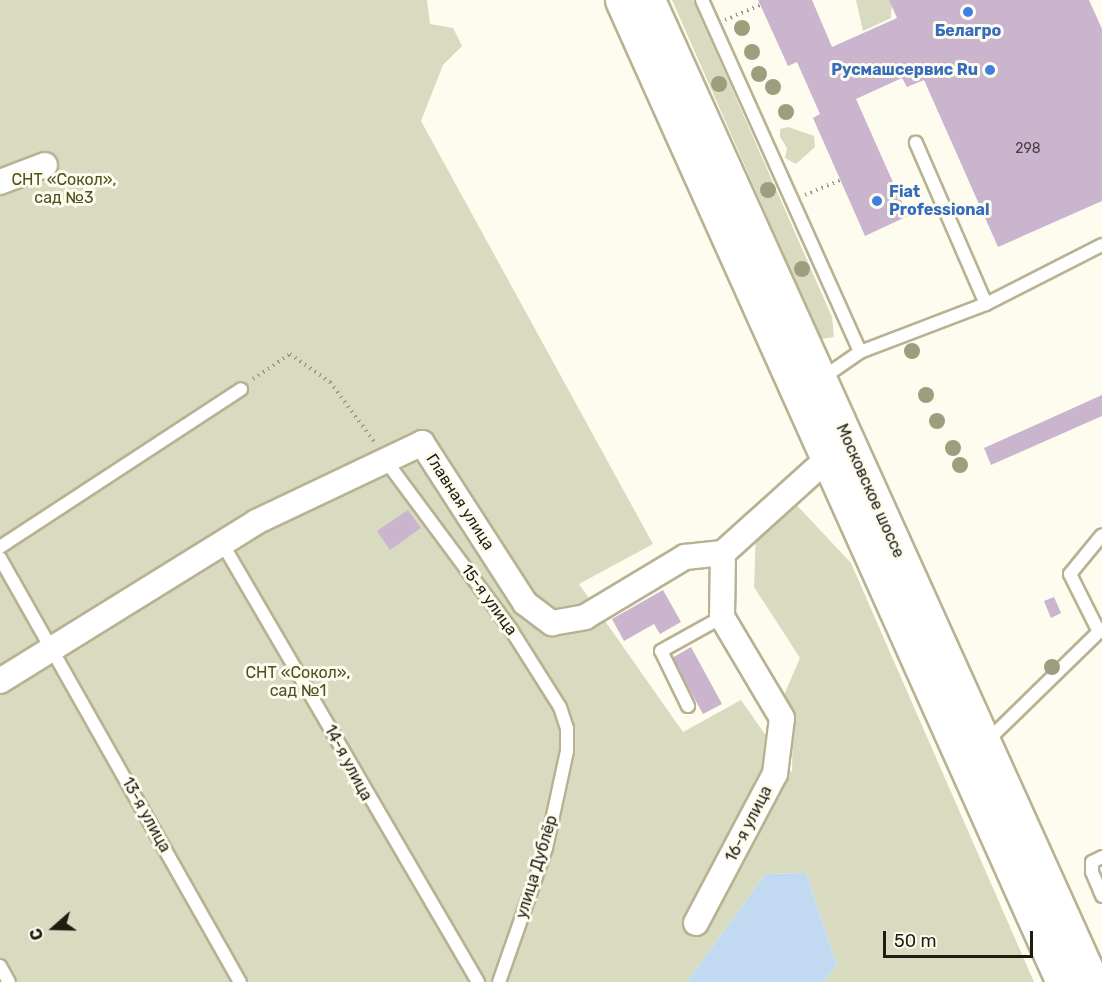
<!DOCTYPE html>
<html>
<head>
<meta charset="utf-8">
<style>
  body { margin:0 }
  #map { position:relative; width:1102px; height:982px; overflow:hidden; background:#fefcef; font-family:Rubik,sans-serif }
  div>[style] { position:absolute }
  .green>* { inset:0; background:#d8dbc0 }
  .water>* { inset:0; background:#c1daf1 }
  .building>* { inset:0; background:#cab4ce }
  .path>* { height:4px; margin-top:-2px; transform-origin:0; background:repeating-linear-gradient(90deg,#9d9b8e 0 1.5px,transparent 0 6px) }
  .roads { filter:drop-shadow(2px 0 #b8b293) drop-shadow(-2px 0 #b8b293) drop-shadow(0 2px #b8b293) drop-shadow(0 -2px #b8b293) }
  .lane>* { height:12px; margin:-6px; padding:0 6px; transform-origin:6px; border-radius:6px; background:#fff }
  .street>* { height:24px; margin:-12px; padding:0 12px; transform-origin:12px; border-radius:12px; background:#fff }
  .primary>* { height:33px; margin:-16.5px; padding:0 16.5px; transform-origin:16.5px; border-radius:16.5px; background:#fff }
  .trees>* { width:16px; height:16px; margin:-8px; border-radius:50%; background:#9d9e7d }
  .dots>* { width:16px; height:16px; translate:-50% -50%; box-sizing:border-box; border:3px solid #fefcef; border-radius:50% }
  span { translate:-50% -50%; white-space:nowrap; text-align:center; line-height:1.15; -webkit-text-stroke:6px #fefcef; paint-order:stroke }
  .number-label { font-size:14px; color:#4a4240 }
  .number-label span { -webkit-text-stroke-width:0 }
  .shop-label { font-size:16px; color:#366cbe; font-weight:700 }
  .right { translate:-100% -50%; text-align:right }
  .left { translate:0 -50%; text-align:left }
  .park-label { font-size:16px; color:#4e511f }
  .street-label { font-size:16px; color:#1f1c11 }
  .north { position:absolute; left:24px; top:898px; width:60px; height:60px; -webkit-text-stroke:4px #fefcef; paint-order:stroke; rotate:250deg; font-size:16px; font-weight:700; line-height:24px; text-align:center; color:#1f1c11 }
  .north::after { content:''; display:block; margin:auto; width:21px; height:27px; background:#1f1c11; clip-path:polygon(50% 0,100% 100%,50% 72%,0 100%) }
  .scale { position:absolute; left:883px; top:931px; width:150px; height:27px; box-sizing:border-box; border:3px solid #1f1c11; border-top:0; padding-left:8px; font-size:18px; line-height:21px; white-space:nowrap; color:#1f1c11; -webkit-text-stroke:4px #fefcef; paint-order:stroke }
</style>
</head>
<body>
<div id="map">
  <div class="green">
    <div style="clip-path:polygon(0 0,427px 0,430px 24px,453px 28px,462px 46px,443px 65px,421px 121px,653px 544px,579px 584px,683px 732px,741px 700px,792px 773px,793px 713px,784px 695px,800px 658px,754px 587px,756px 529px,790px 498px,851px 563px,1034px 982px,823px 982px,837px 965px,806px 873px,765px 874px,687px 982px,0 982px)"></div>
    <div style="clip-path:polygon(672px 0,693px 0,832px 317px,834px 337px,821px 339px)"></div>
    <div style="clip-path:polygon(856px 0,892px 0,891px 18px,863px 31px)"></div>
    <div style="clip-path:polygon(788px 127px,814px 136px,815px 147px,796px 164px,785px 158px,787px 148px,780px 137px,780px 129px)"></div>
  </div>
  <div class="water">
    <div style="clip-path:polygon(806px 873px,837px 965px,823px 982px,687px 982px,765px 874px)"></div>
  </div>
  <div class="building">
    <div style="clip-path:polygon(758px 0,812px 0,832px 47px,897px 18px,889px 0,1089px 0,1102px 29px,1102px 201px,998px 247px,924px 80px,907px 87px,902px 78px,856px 99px,908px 216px,865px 236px,813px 118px,820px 114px,797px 62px,788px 66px)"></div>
    <div style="clip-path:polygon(1102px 395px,1102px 416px,991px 465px,984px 448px)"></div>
    <div style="clip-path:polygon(408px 510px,421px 528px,390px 550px,377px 531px)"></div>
    <div style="clip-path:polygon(663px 590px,681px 622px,660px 634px,654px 624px,624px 641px,612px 619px)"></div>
    <div style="clip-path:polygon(1054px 597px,1061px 613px,1051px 618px,1044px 601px)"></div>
    <div style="clip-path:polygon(691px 647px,722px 704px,703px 714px,672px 658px)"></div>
  </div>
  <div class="path">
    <div style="left:725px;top:20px;width:38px;rotate:-23deg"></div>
    <div style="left:805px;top:195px;width:38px;rotate:-23deg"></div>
    <div style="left:253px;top:379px;width:45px;rotate:-34deg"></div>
    <div style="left:290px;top:354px;width:49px;rotate:35deg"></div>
    <div style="left:330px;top:382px;width:76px;rotate:53.6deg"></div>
  </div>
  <div class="roads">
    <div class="lane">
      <div style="left:702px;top:0;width:386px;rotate:65.8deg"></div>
      <div style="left:860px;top:352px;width:47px;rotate:145.3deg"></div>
      <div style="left:986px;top:304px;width:130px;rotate:-27deg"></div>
      <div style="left:860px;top:352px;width:135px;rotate:-20.9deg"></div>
      <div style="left:986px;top:304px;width:176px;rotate:-113.5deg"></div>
      <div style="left:386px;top:461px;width:208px;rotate:53.4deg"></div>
      <div style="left:510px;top:628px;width:93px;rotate:57.7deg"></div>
      <div style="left:560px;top:707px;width:22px;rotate:72deg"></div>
      <div style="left:567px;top:728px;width:23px;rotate:90deg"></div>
      <div style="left:567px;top:751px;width:99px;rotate:102.2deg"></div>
      <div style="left:546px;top:848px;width:142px;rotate:109.3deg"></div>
      <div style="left:222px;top:543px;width:508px;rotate:59.75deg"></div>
      <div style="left:0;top:547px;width:288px;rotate:-33.2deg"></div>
      <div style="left:0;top:558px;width:487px;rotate:60.5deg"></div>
      <div style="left:1099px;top:632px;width:65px;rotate:-116.6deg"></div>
      <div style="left:1070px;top:574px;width:50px;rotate:-50.6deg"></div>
      <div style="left:688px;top:706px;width:61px;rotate:-116.1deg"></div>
      <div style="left:661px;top:651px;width:70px;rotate:-29.1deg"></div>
      <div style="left:985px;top:743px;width:163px;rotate:-44.3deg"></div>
      <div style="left:1102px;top:857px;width:11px;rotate:153deg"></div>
      <div style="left:1092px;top:862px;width:10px;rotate:90deg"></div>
      <div style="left:1092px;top:872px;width:26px;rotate:67deg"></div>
      <div style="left:0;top:966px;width:18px;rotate:61deg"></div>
    </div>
    <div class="street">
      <div style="left:0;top:182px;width:48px;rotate:-20.7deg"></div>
      <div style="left:0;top:681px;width:301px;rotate:-31.8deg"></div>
      <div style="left:256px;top:522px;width:184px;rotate:-25.4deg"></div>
      <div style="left:422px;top:443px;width:190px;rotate:57.2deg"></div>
      <div style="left:525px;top:603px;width:34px;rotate:37deg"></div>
      <div style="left:552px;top:623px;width:34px;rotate:-10deg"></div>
      <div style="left:585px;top:617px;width:117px;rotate:-31deg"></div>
      <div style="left:685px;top:557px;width:38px;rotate:-6deg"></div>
      <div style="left:723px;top:553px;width:142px;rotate:-42.1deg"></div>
      <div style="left:696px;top:923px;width:169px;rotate:-62.1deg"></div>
      <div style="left:775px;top:774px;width:56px;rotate:-82.9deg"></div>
      <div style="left:782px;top:718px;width:117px;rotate:-120.7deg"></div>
      <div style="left:722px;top:617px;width:64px;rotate:-89.1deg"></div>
    </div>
    <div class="primary">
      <div style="left:622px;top:0;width:1076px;rotate:65.82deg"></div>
      <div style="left:648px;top:0;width:1078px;rotate:65.67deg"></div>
    </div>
  </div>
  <div class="trees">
    <div style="left:742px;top:28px"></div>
    <div style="left:752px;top:52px"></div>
    <div style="left:759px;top:74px"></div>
    <div style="left:719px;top:84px"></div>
    <div style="left:773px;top:87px"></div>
    <div style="left:786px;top:112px"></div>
    <div style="left:768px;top:190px"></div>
    <div style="left:802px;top:269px"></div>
    <div style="left:912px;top:351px"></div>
    <div style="left:926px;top:395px"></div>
    <div style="left:937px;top:421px"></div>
    <div style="left:953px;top:448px"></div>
    <div style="left:960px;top:465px"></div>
    <div style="left:1052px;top:667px"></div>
  </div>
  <div class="dots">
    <div style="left:968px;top:12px;background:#3f7fe0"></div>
    <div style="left:990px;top:70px;background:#3f7fe0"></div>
    <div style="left:877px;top:201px;background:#3f7fe0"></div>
  </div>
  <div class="number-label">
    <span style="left:1028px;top:149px">298</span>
  </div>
  <div class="shop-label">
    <span style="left:968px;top:31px">Белагро</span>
    <span class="right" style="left:978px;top:70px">Русмашсервис Ru</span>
    <span class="left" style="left:889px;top:201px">Fiat<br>Professional</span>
  </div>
  <div class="park-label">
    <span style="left:64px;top:189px">СНТ «Сокол»,<br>сад №3</span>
    <span style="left:298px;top:682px">СНТ «Сокол»,<br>сад №1</span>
  </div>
  <div class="street-label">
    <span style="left:870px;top:491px;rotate:66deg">Московское шоссе</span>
    <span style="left:460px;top:502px;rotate:57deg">Главная улица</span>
    <span style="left:489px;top:600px;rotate:54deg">15-я улица</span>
    <span style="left:348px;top:763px;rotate:62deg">14-я улица</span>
    <span style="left:146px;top:815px;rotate:61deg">13-я улица</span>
    <span style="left:749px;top:824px;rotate:-63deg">16-я улица</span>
    <span style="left:537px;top:867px;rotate:-73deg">улица Дублёр</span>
  </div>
  <div class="north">С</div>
  <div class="scale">50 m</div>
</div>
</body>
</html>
